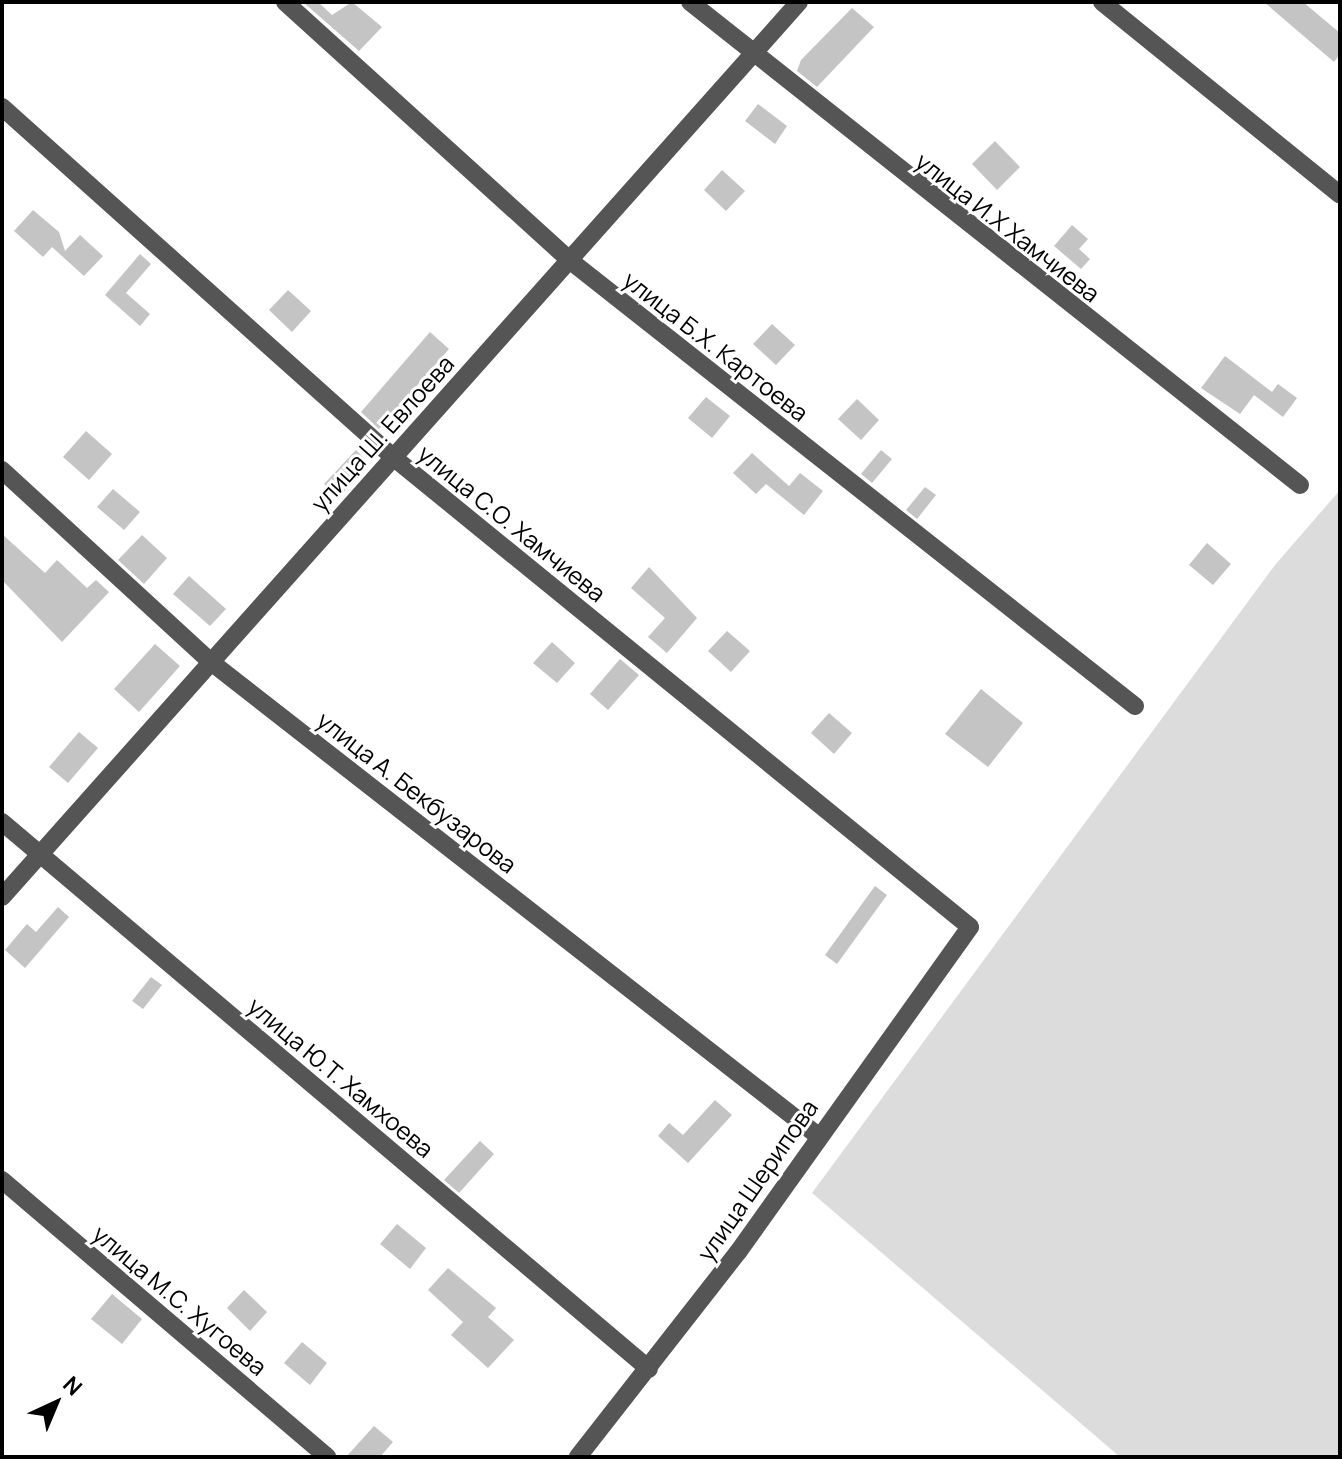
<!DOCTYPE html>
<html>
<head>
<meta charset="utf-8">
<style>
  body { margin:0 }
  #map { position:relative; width:1342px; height:1459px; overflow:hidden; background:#fff; font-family:Manrope,sans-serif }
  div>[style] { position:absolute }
  .green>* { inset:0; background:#dcdcdc }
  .building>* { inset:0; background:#c4c4c4 }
  .minor>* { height:18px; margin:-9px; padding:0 9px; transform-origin:9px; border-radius:9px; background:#555 }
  span { translate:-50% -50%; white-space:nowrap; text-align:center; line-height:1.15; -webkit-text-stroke:6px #fff; paint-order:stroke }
  .street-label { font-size:24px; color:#000 }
  .frame { position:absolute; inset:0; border:4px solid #000; pointer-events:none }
  .north { position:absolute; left:16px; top:1363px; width:80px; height:80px; -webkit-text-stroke:6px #fff; paint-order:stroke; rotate:44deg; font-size:22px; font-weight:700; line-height:32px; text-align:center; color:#000 }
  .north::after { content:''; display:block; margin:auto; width:28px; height:36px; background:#000; clip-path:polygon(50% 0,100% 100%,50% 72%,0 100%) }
</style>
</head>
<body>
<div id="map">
  <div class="green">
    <div style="clip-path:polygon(1340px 490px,1340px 1457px,1120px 1457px,812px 1193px,1275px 565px)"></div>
  </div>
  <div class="building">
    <div style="clip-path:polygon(303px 2px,318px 2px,332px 15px,352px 2px,382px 27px,359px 51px)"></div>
    <div style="clip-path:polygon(1264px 2px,1303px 2px,1340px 33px,1340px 54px,1334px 62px)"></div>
    <div style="clip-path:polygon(852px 8px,874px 27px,817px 87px,797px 71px,801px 60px)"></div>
    <div style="clip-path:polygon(758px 104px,787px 126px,775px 144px,745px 121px)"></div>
    <div style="clip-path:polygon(995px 141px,1020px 167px,997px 190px,972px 164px)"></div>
    <div style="clip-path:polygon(722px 170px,745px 191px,726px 211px,704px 190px)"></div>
    <div style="clip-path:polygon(33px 210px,59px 232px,65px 251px,80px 235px,103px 256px,84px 276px,52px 247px,43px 257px,14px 231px)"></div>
    <div style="clip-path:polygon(1072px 225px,1088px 239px,1079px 249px,1090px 259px,1081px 269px,1054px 246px)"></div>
    <div style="clip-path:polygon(140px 254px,151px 264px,126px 293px,150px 314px,140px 326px,105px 295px)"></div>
    <div style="clip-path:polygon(288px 290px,311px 311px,292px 332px,269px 310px)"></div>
    <div style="clip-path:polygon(772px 324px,795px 345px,776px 365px,753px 344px)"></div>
    <div style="clip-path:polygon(430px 332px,449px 349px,379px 429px,361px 412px)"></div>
    <div style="clip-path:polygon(1225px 356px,1272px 392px,1278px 384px,1297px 398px,1283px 417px,1254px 395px,1240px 414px,1201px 388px)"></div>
    <div style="clip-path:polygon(706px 397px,730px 416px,712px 438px,688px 418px)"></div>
    <div style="clip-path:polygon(857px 399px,879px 420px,861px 440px,838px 419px)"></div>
    <div style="clip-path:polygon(86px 431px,112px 454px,89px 480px,63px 457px)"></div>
    <div style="clip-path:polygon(356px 450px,370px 464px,338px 498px,324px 484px)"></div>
    <div style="clip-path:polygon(881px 450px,892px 459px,872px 483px,861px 474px)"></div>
    <div style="clip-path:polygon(752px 453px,789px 486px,800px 473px,823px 491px,804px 515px,766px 484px,756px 494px,733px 473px)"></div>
    <div style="clip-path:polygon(925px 487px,936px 495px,917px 519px,906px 510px)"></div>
    <div style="clip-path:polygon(113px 489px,140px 512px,124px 530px,97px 507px)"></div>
    <div style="clip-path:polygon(2px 534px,45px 573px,57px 560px,87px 588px,96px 580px,109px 592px,62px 642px,2px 580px)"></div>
    <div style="clip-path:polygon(142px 535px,167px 558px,144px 584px,118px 560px)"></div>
    <div style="clip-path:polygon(1207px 543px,1231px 564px,1213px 585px,1189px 565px)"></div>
    <div style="clip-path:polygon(649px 567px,697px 618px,667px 653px,648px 637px,665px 618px,631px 588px)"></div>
    <div style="clip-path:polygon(189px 576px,226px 609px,210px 626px,173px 594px)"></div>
    <div style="clip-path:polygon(727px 631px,750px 651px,731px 672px,708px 651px)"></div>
    <div style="clip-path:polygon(552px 642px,575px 663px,557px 683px,533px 663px)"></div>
    <div style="clip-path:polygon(155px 644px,180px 666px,139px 712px,114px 689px)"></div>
    <div style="clip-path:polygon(620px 659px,639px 675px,608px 710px,590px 694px)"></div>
    <div style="clip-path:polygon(981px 689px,1023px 723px,988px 767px,945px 734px)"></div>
    <div style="clip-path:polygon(829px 713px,852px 733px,834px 754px,811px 733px)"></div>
    <div style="clip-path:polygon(79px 732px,98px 748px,68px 783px,49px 767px)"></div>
    <div style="clip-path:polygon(875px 886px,887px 895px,837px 964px,825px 955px)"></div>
    <div style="clip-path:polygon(58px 907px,69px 917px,25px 968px,5px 950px,27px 924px,36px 932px)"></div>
    <div style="clip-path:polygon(151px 977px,162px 985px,143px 1009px,132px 1001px)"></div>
    <div style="clip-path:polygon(715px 1100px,732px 1115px,688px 1163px,658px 1136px,669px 1123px,683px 1135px)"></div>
    <div style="clip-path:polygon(480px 1141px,494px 1154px,459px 1193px,444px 1180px)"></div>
    <div style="clip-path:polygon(397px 1224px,426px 1248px,410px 1269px,380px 1244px)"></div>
    <div style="clip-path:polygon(448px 1268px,496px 1308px,488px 1317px,514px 1340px,488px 1368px,451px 1335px,463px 1322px,428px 1290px)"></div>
    <div style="clip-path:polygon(244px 1290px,267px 1312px,250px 1331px,227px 1308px)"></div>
    <div style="clip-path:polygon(112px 1294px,142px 1319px,122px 1344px,91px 1319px)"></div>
    <div style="clip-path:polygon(302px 1342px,327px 1363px,310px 1385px,284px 1363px)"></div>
    <div style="clip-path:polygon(374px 1426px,393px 1442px,380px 1457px,346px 1457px)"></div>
  </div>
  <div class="minor">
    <div style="left:285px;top:2px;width:382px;rotate:42.2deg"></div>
    <div style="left:568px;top:259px;width:722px;rotate:38.25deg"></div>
    <div style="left:690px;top:2px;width:778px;rotate:38.37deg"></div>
    <div style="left:1102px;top:2px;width:306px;rotate:39deg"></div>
    <div style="left:2px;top:107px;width:525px;rotate:41.83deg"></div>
    <div style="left:393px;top:457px;width:744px;rotate:39.16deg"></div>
    <div style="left:970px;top:927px;width:399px;rotate:125.5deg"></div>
    <div style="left:738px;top:1252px;width:260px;rotate:128deg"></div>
    <div style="left:2px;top:470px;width:284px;rotate:42.6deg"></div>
    <div style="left:211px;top:662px;width:769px;rotate:37.97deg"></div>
    <div style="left:2px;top:822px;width:847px;rotate:40.21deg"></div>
    <div style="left:2px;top:897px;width:1198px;rotate:-48.31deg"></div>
    <div style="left:2px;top:1180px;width:427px;rotate:40.4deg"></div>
  </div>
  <div class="street-label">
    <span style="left:1008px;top:227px;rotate:38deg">улица И.Х Хамчиева</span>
    <span style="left:716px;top:346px;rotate:38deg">улица Б.Х. Картоева</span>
    <span style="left:382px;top:433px;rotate:-48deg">улица Ш. Евлоева</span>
    <span style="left:512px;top:523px;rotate:39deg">улица С.О. Хамчиева</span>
    <span style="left:417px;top:792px;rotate:38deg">улица А. Бекбузарова</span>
    <span style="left:341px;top:1077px;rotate:40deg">улица Ю.Т. Хамхоева</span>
    <span style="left:757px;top:1180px;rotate:-55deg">улица Шерипова</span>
    <span style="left:180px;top:1300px;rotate:40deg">улица М.С. Хугоева</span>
  </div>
  <div class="frame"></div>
  <div class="north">N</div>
</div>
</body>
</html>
